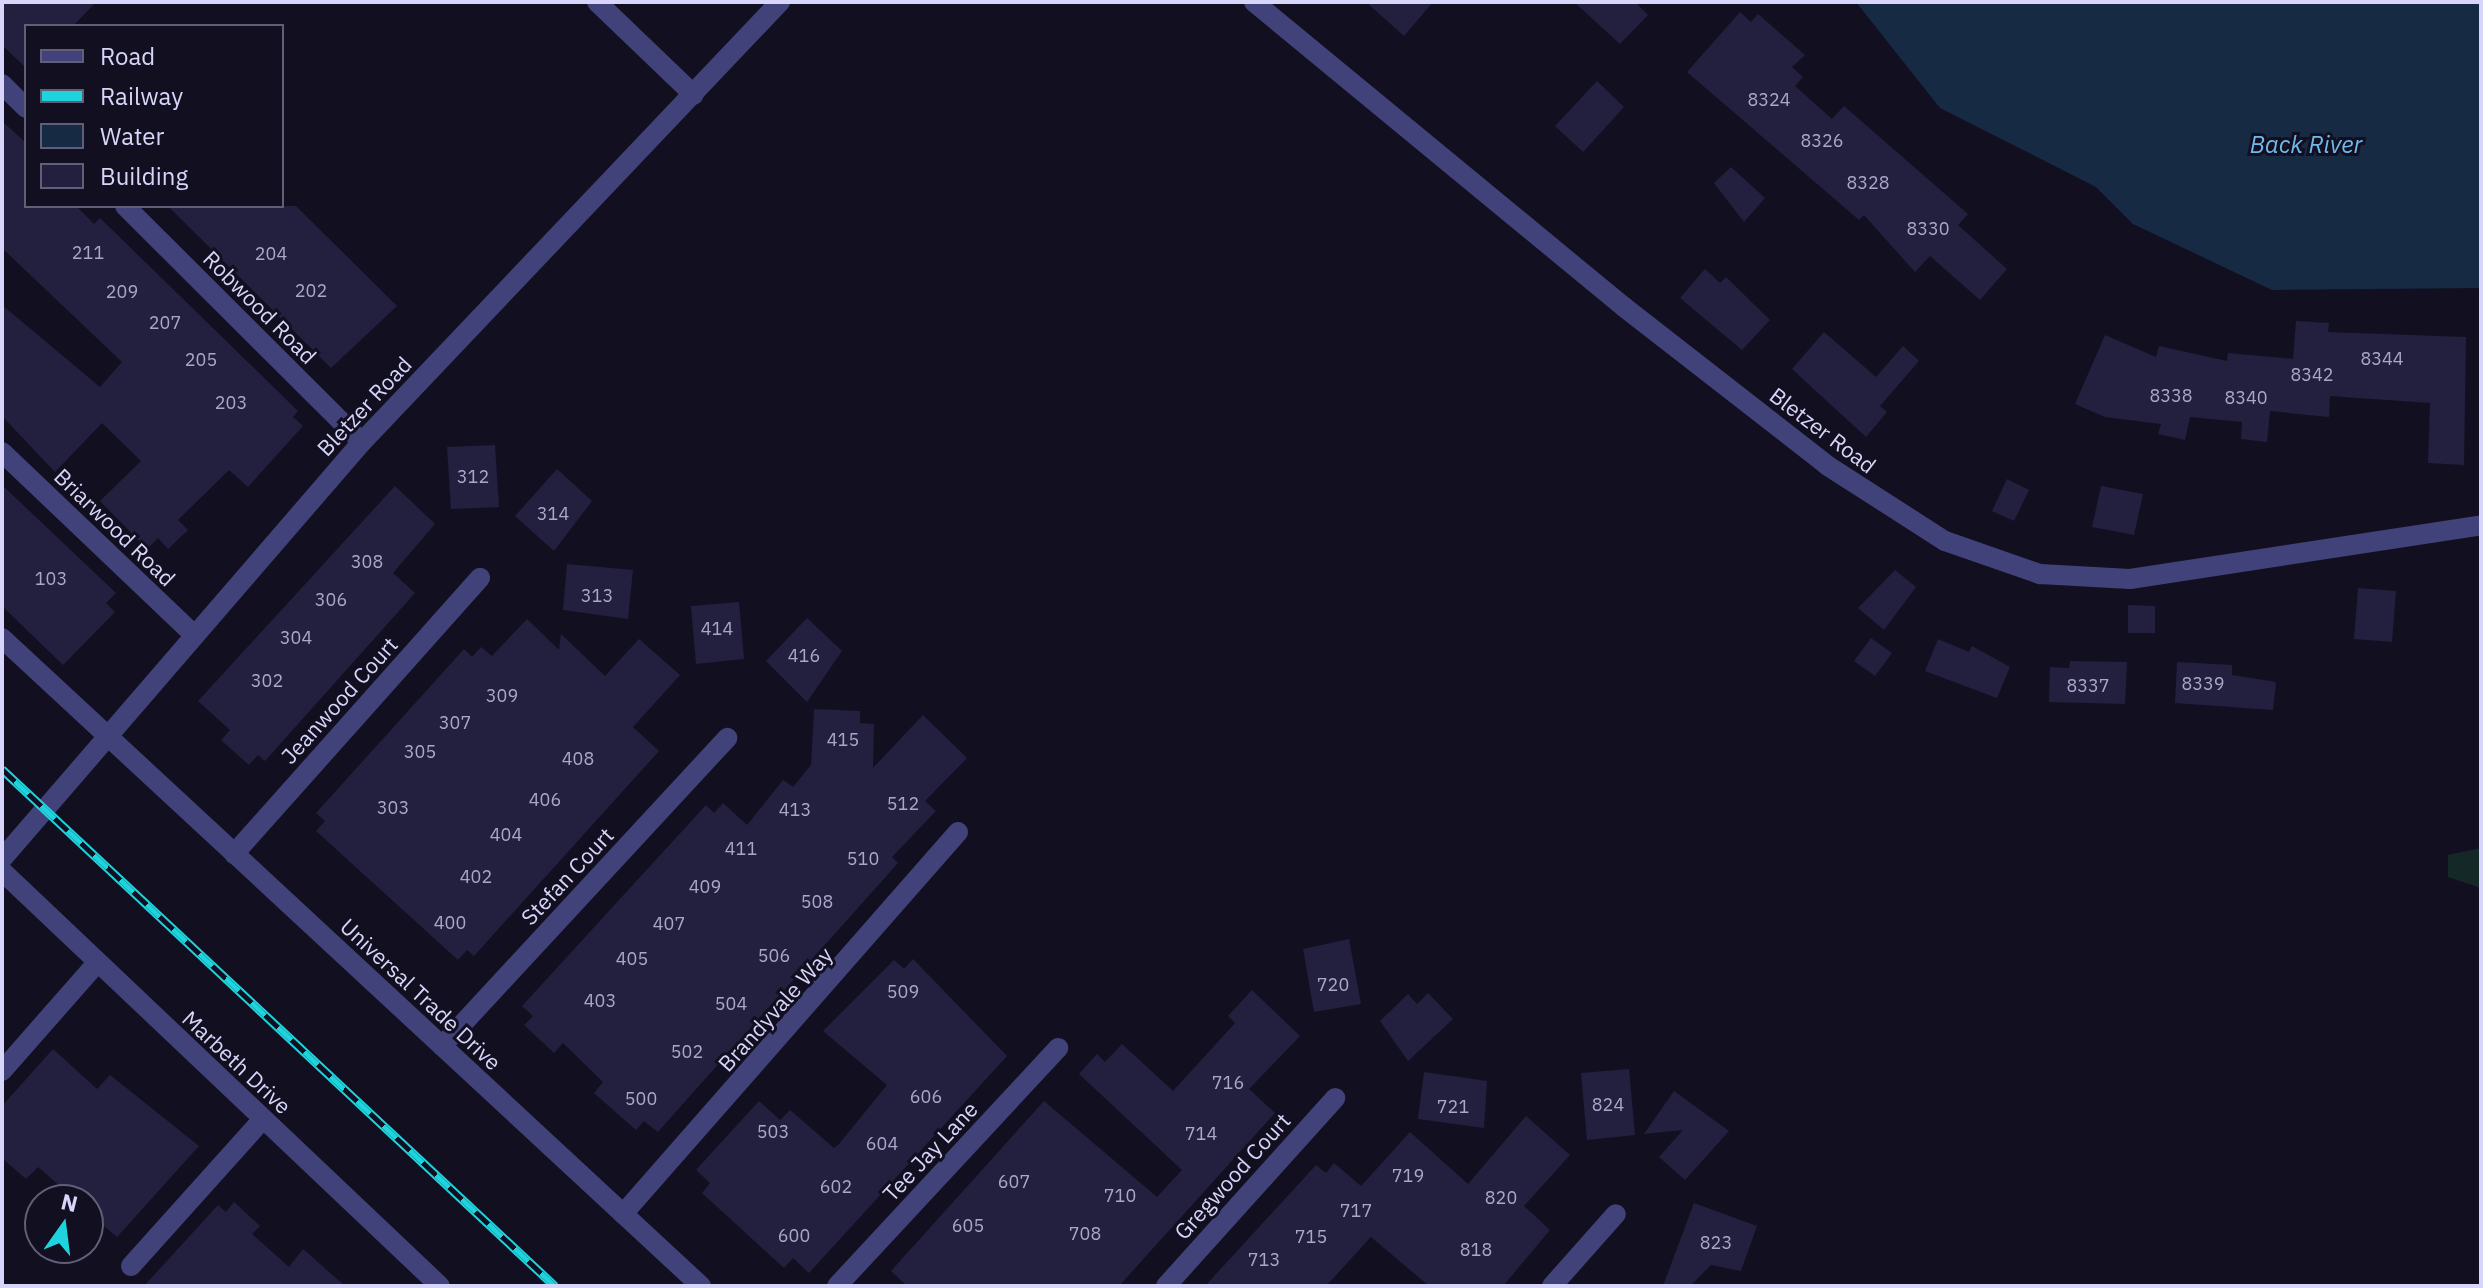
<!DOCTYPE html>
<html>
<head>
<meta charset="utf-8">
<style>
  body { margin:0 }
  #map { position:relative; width:2483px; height:1288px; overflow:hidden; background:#121020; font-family:"IBM Plex Sans",sans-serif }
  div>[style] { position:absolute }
  .green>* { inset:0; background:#142927 }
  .water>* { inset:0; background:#162a44 }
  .building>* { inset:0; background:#231f3e }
  .minor>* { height:20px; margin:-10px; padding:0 10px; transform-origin:10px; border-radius:10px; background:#414279 }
  .rail>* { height:9px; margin-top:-4.5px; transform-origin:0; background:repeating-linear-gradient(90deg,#121020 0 18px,#1ed3dc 0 36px); box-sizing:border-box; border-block:2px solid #1ed3dc }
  span { translate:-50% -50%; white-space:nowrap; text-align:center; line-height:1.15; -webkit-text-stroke:6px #121020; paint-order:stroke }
  .number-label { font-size:18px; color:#aaa8ca }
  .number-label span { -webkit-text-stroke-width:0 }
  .street-label { font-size:22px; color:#d7d5f9 }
  .water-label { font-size:24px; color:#70b9ec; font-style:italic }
  .frame { position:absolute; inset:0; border:4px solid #d7d5f9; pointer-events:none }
  .legend { position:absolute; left:24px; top:24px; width:260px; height:184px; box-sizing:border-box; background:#121020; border:2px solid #615f77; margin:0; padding:10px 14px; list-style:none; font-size:24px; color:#d7d5f9 }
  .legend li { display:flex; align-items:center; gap:16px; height:40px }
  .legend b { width:40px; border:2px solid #615f77 }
  .north { position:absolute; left:24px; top:1184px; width:80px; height:80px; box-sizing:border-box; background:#121020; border:2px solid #615f77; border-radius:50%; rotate:14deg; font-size:22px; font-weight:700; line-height:32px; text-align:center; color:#d7d5f9 }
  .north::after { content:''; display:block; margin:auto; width:28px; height:36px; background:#1ed3dc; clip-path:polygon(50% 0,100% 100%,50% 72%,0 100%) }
</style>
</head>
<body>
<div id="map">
  <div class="green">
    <div style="clip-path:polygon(2481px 848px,2481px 888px,2448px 877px,2448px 855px)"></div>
  </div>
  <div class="water">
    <div style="clip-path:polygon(1856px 2px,2481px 2px,2481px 288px,2272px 290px,2133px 224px,2096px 187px,1940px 108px)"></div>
  </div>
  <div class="building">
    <div style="clip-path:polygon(2px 2px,96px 2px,73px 26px,26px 26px,26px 68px,2px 45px)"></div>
    <div style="clip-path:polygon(1366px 2px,1433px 2px,1404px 36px)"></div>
    <div style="clip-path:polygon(1574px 2px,1635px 2px,1648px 15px,1620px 44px)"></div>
    <div style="clip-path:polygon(1740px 12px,1751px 22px,1758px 14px,1805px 55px,1792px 67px,1803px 77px,1795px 86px,1832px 119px,1844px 106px,1968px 214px,1958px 225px,2007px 269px,1980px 300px,1930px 256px,1915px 272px,1864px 215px,1859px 220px,1687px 72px)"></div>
    <div style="clip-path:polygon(1597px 81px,1624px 107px,1583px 152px,1555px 126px)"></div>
    <div style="clip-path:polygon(2px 121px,26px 143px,26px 206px,76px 206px,94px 224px,100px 218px,298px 411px,293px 417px,303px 426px,248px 487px,229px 470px,178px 520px,188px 530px,168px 549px,158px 538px,147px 549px,100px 501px,141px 461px,102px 423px,55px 472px,2px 416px,2px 305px,100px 387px,122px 362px,2px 248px)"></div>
    <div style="clip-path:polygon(1731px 167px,1765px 198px,1744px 222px,1714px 183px)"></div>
    <div style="clip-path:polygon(168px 206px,296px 206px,397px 306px,331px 368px)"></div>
    <div style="clip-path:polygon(1705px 269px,1720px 283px,1726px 277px,1770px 320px,1742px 350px,1680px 298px)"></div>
    <div style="clip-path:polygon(2296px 321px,2329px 323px,2328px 332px,2466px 337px,2464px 465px,2428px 463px,2430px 403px,2330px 396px,2329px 417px,2270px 411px,2267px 442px,2241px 439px,2242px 422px,2190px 417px,2185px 440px,2158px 434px,2161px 424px,2105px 417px,2075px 404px,2105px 335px,2156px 357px,2159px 346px,2227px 361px,2228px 353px,2293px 359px)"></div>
    <div style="clip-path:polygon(1824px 332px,1876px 377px,1903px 346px,1919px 361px,1880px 406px,1887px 412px,1866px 437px,1792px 369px)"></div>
    <div style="clip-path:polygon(495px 445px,499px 507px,451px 509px,447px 447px)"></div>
    <div style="clip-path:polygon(557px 469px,592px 501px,554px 551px,515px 516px)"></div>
    <div style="clip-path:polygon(2007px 479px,2029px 490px,2014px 521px,1992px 511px)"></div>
    <div style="clip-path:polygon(2px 485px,116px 593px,106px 603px,115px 612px,63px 665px,2px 606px)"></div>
    <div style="clip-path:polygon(395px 486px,435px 524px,393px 573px,415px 593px,265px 761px,258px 755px,249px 765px,221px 740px,230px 730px,198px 701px)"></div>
    <div style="clip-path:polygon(2101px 486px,2143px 494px,2134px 535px,2092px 527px)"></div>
    <div style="clip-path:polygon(567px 564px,633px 570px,628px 619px,563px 610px)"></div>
    <div style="clip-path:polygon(1895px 570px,1916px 587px,1884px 630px,1858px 608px)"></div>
    <div style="clip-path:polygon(2358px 588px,2396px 591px,2392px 642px,2354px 639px)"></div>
    <div style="clip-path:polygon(739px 602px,744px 659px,696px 664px,691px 606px)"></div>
    <div style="clip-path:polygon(2128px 605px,2155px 606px,2155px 633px,2128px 633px)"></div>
    <div style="clip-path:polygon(807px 618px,842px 651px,807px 702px,766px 661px)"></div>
    <div style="clip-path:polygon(527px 619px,559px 650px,561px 634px,605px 676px,639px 639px,680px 675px,633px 727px,659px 751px,474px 956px,467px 950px,458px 960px,316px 831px,325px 821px,316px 813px,464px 649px,472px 657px,481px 647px,492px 656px)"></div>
    <div style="clip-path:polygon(1871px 638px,1892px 653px,1875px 676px,1854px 661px)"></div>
    <div style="clip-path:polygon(1938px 639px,1969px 652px,1972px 646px,2010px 667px,1997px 698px,1925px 671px)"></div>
    <div style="clip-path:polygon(2070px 661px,2127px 662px,2125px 704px,2049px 702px,2050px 667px,2069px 668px)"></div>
    <div style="clip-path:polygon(2177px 662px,2232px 665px,2232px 675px,2276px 682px,2273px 710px,2175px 703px)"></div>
    <div style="clip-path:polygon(814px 709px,860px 711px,860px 723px,874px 724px,873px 768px,923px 715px,967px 758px,925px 801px,936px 811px,892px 857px,898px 863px,681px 1106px,658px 1132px,644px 1121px,636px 1130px,594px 1093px,603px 1082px,563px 1043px,554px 1053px,524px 1025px,533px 1016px,522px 1006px,706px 805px,714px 813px,723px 803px,747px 825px,783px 780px,793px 787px,811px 765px)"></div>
    <div style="clip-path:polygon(1349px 939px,1361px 1004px,1314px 1012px,1303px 949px)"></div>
    <div style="clip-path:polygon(913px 959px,1007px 1056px,809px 1273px,793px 1258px,784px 1268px,702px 1193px,710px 1183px,696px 1170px,759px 1101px,780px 1120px,790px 1110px,834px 1148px,839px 1144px,887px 1085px,823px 1031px,894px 960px,904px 969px)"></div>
    <div style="clip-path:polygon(1252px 990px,1300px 1036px,1249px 1089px,1275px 1113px,1119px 1286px,907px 1286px,891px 1271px,1044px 1101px,1157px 1197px,1182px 1170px,1079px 1074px,1097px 1054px,1105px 1062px,1122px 1044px,1173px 1091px,1235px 1023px,1228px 1016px)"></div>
    <div style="clip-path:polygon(1428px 993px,1453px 1019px,1408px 1061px,1380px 1021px,1408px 994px,1417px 1004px)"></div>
    <div style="clip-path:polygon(53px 1049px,97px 1089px,110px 1075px,199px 1146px,117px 1237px,88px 1212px,88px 1200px,76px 1200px,38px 1167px,26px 1179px,2px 1158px,2px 1106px)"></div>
    <div style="clip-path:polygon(1629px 1069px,1635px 1135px,1587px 1140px,1581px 1073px)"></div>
    <div style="clip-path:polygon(1424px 1072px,1487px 1081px,1484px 1128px,1418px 1119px)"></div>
    <div style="clip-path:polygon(1674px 1091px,1729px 1131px,1685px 1180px,1659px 1157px,1683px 1130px,1644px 1134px)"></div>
    <div style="clip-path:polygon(1526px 1116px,1570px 1155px,1524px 1206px,1550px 1230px,1503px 1286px,1429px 1286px,1371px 1237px,1326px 1286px,1205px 1286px,1316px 1165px,1326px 1173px,1334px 1163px,1361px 1186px,1410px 1132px,1468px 1184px)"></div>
    <div style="clip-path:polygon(234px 1202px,260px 1226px,252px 1234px,289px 1267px,303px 1249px,345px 1286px,144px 1286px,218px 1205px,226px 1212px)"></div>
    <div style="clip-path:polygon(1694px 1203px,1757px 1226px,1741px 1271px,1711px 1265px,1690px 1286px,1663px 1286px)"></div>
  </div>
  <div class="minor">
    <div style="left:597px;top:2px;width:134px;rotate:43.8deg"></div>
    <div style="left:1254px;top:2px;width:480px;rotate:39.5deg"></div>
    <div style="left:1624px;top:307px;width:259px;rotate:37.9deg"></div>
    <div style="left:1828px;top:466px;width:139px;rotate:32.7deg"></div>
    <div style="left:1945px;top:541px;width:101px;rotate:19.2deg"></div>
    <div style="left:2040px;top:574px;width:90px;rotate:3.2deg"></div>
    <div style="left:2130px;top:579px;width:355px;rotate:-8.7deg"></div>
    <div style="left:2px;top:84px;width:34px;rotate:45deg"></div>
    <div style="left:125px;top:206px;width:334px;rotate:44.9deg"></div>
    <div style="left:2px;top:452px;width:265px;rotate:43.6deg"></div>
    <div style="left:2px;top:638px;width:953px;rotate:42.83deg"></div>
    <div style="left:234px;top:854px;width:370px;rotate:-48.3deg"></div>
    <div style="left:2px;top:859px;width:551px;rotate:-49.2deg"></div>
    <div style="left:362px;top:442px;width:607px;rotate:-46.47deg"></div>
    <div style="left:2px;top:871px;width:603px;rotate:43.46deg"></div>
    <div style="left:442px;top:1046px;width:420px;rotate:-47.2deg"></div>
    <div style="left:2px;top:1071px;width:144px;rotate:-48.7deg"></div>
    <div style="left:623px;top:1214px;width:508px;rotate:-48.75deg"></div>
    <div style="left:131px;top:1266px;width:196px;rotate:-48.1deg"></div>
    <div style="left:837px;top:1286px;width:325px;rotate:-47.1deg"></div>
    <div style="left:1166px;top:1286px;width:253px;rotate:-48deg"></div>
    <div style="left:1552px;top:1286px;width:96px;rotate:-48.4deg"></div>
  </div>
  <div class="rail">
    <div style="left:2px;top:769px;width:757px;rotate:43.07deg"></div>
  </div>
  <div class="number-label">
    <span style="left:1769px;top:100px">8324</span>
    <span style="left:1822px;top:141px">8326</span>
    <span style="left:1868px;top:183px">8328</span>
    <span style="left:1928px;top:229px">8330</span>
    <span style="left:88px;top:253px">211</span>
    <span style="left:271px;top:254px">204</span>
    <span style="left:311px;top:291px">202</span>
    <span style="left:122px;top:292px">209</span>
    <span style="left:165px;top:323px">207</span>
    <span style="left:2382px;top:359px">8344</span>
    <span style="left:201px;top:360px">205</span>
    <span style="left:2312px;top:375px">8342</span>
    <span style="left:2171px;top:396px">8338</span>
    <span style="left:2246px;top:398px">8340</span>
    <span style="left:231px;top:403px">203</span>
    <span style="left:473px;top:477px">312</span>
    <span style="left:553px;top:514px">314</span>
    <span style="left:367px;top:562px">308</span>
    <span style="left:51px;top:579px">103</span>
    <span style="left:597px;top:596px">313</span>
    <span style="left:331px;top:600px">306</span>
    <span style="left:717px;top:629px">414</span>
    <span style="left:296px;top:638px">304</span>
    <span style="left:804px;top:656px">416</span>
    <span style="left:267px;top:681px">302</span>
    <span style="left:2203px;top:684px">8339</span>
    <span style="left:2088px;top:686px">8337</span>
    <span style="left:502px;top:696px">309</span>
    <span style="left:455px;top:723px">307</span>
    <span style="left:843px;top:740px">415</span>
    <span style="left:420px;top:752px">305</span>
    <span style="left:578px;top:759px">408</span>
    <span style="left:545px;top:800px">406</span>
    <span style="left:903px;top:804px">512</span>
    <span style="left:393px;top:808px">303</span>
    <span style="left:795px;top:810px">413</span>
    <span style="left:506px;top:835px">404</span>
    <span style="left:741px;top:849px">411</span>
    <span style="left:863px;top:859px">510</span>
    <span style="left:476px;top:877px">402</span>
    <span style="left:705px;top:887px">409</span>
    <span style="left:817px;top:902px">508</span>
    <span style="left:450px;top:923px">400</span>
    <span style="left:669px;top:924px">407</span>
    <span style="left:774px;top:956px">506</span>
    <span style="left:632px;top:959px">405</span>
    <span style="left:1333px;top:985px">720</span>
    <span style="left:903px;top:992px">509</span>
    <span style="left:600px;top:1001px">403</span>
    <span style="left:731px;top:1004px">504</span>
    <span style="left:687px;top:1052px">502</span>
    <span style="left:1228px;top:1083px">716</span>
    <span style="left:926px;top:1097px">606</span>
    <span style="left:641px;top:1099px">500</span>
    <span style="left:1608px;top:1105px">824</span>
    <span style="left:1453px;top:1107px">721</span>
    <span style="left:773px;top:1132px">503</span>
    <span style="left:1201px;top:1134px">714</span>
    <span style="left:882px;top:1144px">604</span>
    <span style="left:1408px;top:1176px">719</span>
    <span style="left:1014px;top:1182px">607</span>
    <span style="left:836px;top:1187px">602</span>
    <span style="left:1120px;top:1196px">710</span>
    <span style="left:1501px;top:1198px">820</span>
    <span style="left:1356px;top:1211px">717</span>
    <span style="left:968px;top:1226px">605</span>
    <span style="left:1085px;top:1234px">708</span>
    <span style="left:794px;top:1236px">600</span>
    <span style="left:1311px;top:1237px">715</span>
    <span style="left:1716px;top:1243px">823</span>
    <span style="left:1476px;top:1250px">818</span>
    <span style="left:1264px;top:1260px">713</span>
  </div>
  <div class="street-label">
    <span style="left:260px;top:307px;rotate:45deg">Robwood Road</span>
    <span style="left:364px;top:406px;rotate:-47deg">Bletzer Road</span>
    <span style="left:1823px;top:430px;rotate:37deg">Bletzer Road</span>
    <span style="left:115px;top:527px;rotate:44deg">Briarwood Road</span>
    <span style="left:339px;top:700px;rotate:-48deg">Jeanwood Court</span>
    <span style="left:567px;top:876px;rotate:-47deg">Stefan Court</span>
    <span style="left:421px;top:994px;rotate:43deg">Universal Trade Drive</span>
    <span style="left:775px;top:1009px;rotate:-48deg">Brandyvale Way</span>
    <span style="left:237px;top:1062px;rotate:43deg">Marbeth Drive</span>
    <span style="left:930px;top:1151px;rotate:-47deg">Tee Jay Lane</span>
    <span style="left:1232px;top:1176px;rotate:-48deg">Gregwood Court</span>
  </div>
  <div class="water-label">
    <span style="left:2306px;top:145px">Back River</span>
  </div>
  <div class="frame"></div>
  <ul class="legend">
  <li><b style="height:10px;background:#414279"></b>Road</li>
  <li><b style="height:10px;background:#1ed3dc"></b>Railway</li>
  <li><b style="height:22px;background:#162a44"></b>Water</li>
  <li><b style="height:22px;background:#231f3e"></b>Building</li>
  </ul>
  <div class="north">N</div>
</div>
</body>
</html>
